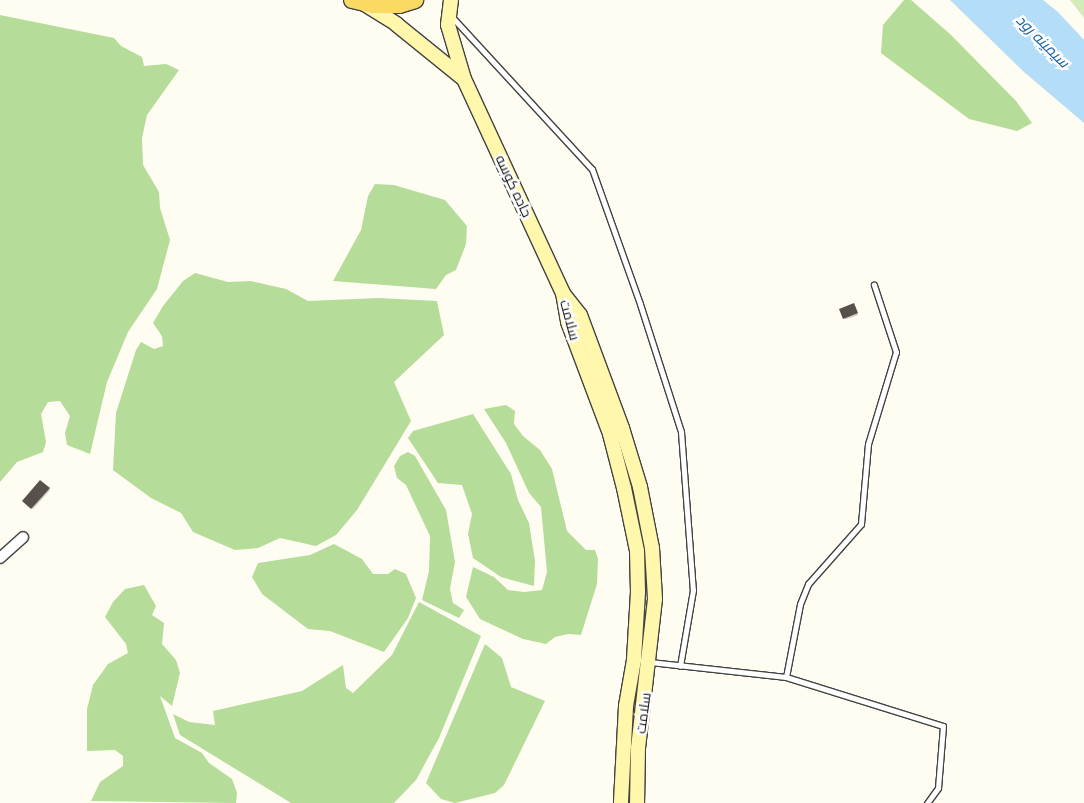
<!DOCTYPE html>
<html>
<head>
<meta charset="utf-8">
<style>
  body { margin:0 }
  #map { position:relative; width:1084px; height:803px; overflow:hidden; background:#fffdf1; font-family:"PT Serif",Cairo,serif }
  div>[style] { position:absolute }
  .green>* { inset:0; background:#d2ebb9 }
  .forest>* { inset:0; background:#b5dc98 }
  .water>* { inset:0; background:#b4ddf8 }
  .shadow>* { inset:0; background:#0003 }
  .building>* { inset:0; background:#58504b }
  .roads { filter:drop-shadow(1px 0 #424242) drop-shadow(-1px 0 #424242) drop-shadow(0 1px #424242) drop-shadow(0 -1px #424242) }
  .lane>* { height:5px; margin:-2.5px; padding:0 2.5px; transform-origin:2.5px; border-radius:2.5px; background:#fff }
  .street>* { height:10px; margin:-5px; padding:0 5px; transform-origin:5px; border-radius:5px; background:#fff }
  .secondary>* { height:14px; margin:-7px; padding:0 7px; transform-origin:7px; border-radius:7px; background:#fff8ac }
  .primary>* { height:16px; margin:-8px; padding:0 8px; transform-origin:8px; border-radius:8px; background:#fbda64 }
  span { translate:-50% -50%; white-space:nowrap; text-align:center; line-height:1.15; -webkit-text-stroke:5px #fff; paint-order:stroke }
  .street-label { font-size:14px; color:#0f0f0f }
  .water-label { font-size:15px; color:#1462a5; font-style:italic }
</style>
</head>
<body>
<div id="map">
  <div class="green">
    <div style="clip-path:polygon(1070px 0,1084px 0,1084px 18px)"></div>
  </div>
  <div class="forest">
    <div style="clip-path:polygon(904px 0,911px 0,950px 34px,1016px 101px,1032px 123px,1017px 131px,969px 119px,881px 53px,883px 25px)"></div>
    <div style="clip-path:polygon(0 15px,114px 38px,121px 46px,142px 57px,144px 66px,166px 64px,179px 70px,147px 115px,142px 138px,143px 165px,159px 192px,160px 208px,170px 240px,157px 289px,128px 332px,107px 382px,90px 454px,67px 445px,65px 433px,70px 416px,60px 401px,48px 402px,41px 414px,46px 442px,43px 452px,17px 462px,0 482px)"></div>
    <div style="clip-path:polygon(375px 184px,394px 185px,445px 200px,467px 226px,466px 244px,456px 270px,446px 275px,436px 289px,333px 281px,361px 230px,368px 196px)"></div>
    <div style="clip-path:polygon(195px 273px,228px 282px,251px 281px,286px 289px,308px 301px,379px 298px,437px 301px,444px 335px,394px 382px,411px 421px,357px 510px,336px 535px,316px 546px,280px 538px,258px 548px,235px 550px,193px 532px,181px 513px,151px 498px,113px 470px,116px 413px,136px 350px,141px 342px,154px 349px,163px 346px,162px 336px,153px 323px,163px 306px,183px 281px)"></div>
    <div style="clip-path:polygon(506px 405px,515px 411px,514px 424px,523px 436px,540px 450px,552px 469px,567px 531px,586px 550px,595px 550px,598px 559px,597px 584px,581px 635px,568px 634px,555px 637px,546px 644px,523px 639px,480px 619px,466px 597px,473px 567px,494px 577px,508px 590px,524px 592px,542px 590px,547px 572px,541px 507px,529px 493px,506px 443px,484px 409px)"></div>
    <div style="clip-path:polygon(473px 414px,511px 474px,518px 500px,529px 523px,535px 561px,534px 586px,501px 577px,473px 558px,468px 534px,472px 514px,462px 485px,438px 483px,408px 438px,413px 431px)"></div>
    <div style="clip-path:polygon(408px 452px,415px 456px,446px 510px,455px 562px,450px 589px,453px 603px,464px 610px,459px 618px,422px 600px,429px 571px,430px 536px,406px 485px,397px 478px,394px 466px,400px 456px)"></div>
    <div style="clip-path:polygon(334px 544px,362px 559px,373px 574px,388px 574px,395px 569px,406px 574px,416px 598px,408px 618px,384px 652px,330px 631px,308px 629px,262px 594px,252px 577px,258px 563px,310px 555px)"></div>
    <div style="clip-path:polygon(144px 585px,156px 606px,152px 615px,164px 623px,162px 644px,176px 660px,180px 673px,172px 706px,160px 696px,175px 738px,202px 753px,209px 763px,232px 779px,237px 793px,236px 803px,91px 801px,100px 782px,123px 766px,123px 756px,115px 750px,87px 751px,87px 709px,93px 685px,108px 664px,128px 653px,126px 644px,105px 617px,113px 602px,125px 589px)"></div>
    <div style="clip-path:polygon(419px 602px,481px 636px,439px 738px,416px 780px,394px 803px,291px 803px,180px 735px,173px 714px,189px 722px,215px 725px,213px 711px,302px 691px,343px 665px,346px 688px,353px 693px,392px 655px)"></div>
    <div style="clip-path:polygon(485px 644px,502px 658px,511px 687px,545px 701px,504px 785px,495px 793px,455px 803px,441px 799px,426px 783px)"></div>
  </div>
  <div class="water">
    <div style="clip-path:polygon(950px 0,1043px 0,1058px 12px,1084px 40px,1084px 123px,1024px 72px)"></div>
  </div>
  <div class="shadow">
    <div style="clip-path:polygon(855px 306px,858px 315px,846px 319px,844px 318px)"></div>
    <div style="clip-path:polygon(40px 482px,50px 490px,33px 509px,24px 501px)"></div>
  </div>
  <div class="building">
    <div style="clip-path:polygon(854px 303px,858px 313px,843px 319px,839px 309px)"></div>
    <div style="clip-path:polygon(40px 480px,50px 488px,31px 509px,22px 501px)"></div>
  </div>
  <div class="roads">
    <div class="lane">
      <div style="left:452px;top:17px;width:207px;rotate:47.4deg"></div>
      <div style="left:592px;top:169px;width:143px;rotate:70.4deg"></div>
      <div style="left:640px;top:304px;width:134px;rotate:72.2deg"></div>
      <div style="left:681px;top:432px;width:158px;rotate:85.7deg"></div>
      <div style="left:693px;top:590px;width:77px;rotate:99.7deg"></div>
      <div style="left:650px;top:662px;width:137px;rotate:6.3deg"></div>
      <div style="left:786px;top:677px;width:164px;rotate:17.3deg"></div>
      <div style="left:943px;top:726px;width:62px;rotate:94.6deg"></div>
      <div style="left:938px;top:788px;width:19px;rotate:126deg"></div>
      <div style="left:786px;top:677px;width:74px;rotate:-79.1deg"></div>
      <div style="left:800px;top:604px;width:22px;rotate:-68deg"></div>
      <div style="left:808px;top:584px;width:80px;rotate:-48.5deg"></div>
      <div style="left:861px;top:524px;width:80px;rotate:-85deg"></div>
      <div style="left:868px;top:444px;width:96px;rotate:-73.1deg"></div>
      <div style="left:896px;top:352px;width:71px;rotate:-108.2deg"></div>
    </div>
    <div class="street">
      <div style="left:0;top:558px;width:31px;rotate:-42deg"></div>
    </div>
    <div class="secondary">
      <div style="left:451px;top:0;width:25px;rotate:97deg"></div>
      <div style="left:448px;top:25px;width:56px;rotate:73.5deg"></div>
      <div style="left:464px;top:79px;width:236px;rotate:65.2deg"></div>
      <div style="left:563px;top:293px;width:29px;rotate:80deg"></div>
      <div style="left:568px;top:322px;width:120px;rotate:69.4deg"></div>
      <div style="left:610px;top:434px;width:56px;rotate:75.5deg"></div>
      <div style="left:624px;top:488px;width:64px;rotate:78.3deg"></div>
      <div style="left:637px;top:551px;width:41px;rotate:88.6deg"></div>
      <div style="left:638px;top:592px;width:68px;rotate:93.4deg"></div>
      <div style="left:634px;top:660px;width:47px;rotate:99.9deg"></div>
      <div style="left:626px;top:706px;width:97px;rotate:93deg"></div>
      <div style="left:363px;top:3px;width:39px;rotate:32deg"></div>
      <div style="left:396px;top:24px;width:87px;rotate:39deg"></div>
      <div style="left:565px;top:296px;width:24px;rotate:52deg"></div>
      <div style="left:580px;top:315px;width:121px;rotate:69.6deg"></div>
      <div style="left:622px;top:428px;width:62px;rotate:73deg"></div>
      <div style="left:640px;top:487px;width:62px;rotate:78.9deg"></div>
      <div style="left:652px;top:548px;width:51px;rotate:86.6deg"></div>
      <div style="left:655px;top:599px;width:150px;rotate:96.5deg"></div>
      <div style="left:638px;top:748px;width:55px;rotate:91deg"></div>
    </div>
    <div class="primary">
      <div style="left:352px;top:0;width:22px;rotate:13deg"></div>
      <div style="left:373px;top:5px;width:26px"></div>
      <div style="left:399px;top:5px;width:17px;rotate:-17deg"></div>
    </div>
  </div>
  <div class="street-label">
    <span style="left:514px;top:186px;rotate:65deg">جاده کوسه</span>
    <span style="left:570px;top:320px;rotate:75deg">سلامت</span>
    <span style="left:643px;top:713px;rotate:-82deg">سلامت</span>
  </div>
  <div class="water-label">
    <span style="left:1043px;top:41px;rotate:45deg">سیمینه رود</span>
  </div>
</div>
</body>
</html>
